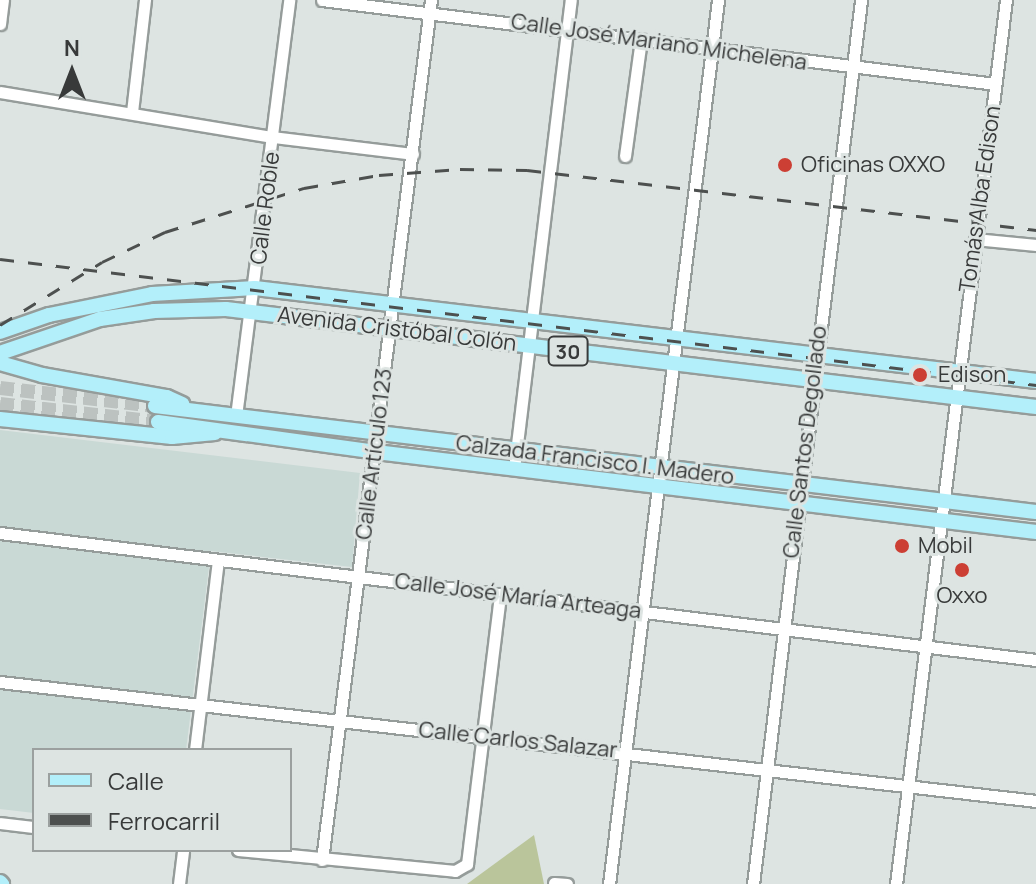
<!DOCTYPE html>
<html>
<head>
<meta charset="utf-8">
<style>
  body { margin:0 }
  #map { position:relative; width:1036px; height:884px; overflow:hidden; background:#dde4e2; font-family:Manrope,sans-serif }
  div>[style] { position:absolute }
  .built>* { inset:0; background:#c9d9d5 }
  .green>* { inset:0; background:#bac59b }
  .major-tunnel>* { height:14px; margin-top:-7px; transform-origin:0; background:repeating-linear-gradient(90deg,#bcc2c0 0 14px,transparent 0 21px) }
  .roads { filter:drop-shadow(2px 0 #959c9a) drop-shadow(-2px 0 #959c9a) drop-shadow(0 2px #959c9a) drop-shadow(0 -2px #959c9a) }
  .minor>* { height:11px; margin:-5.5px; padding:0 5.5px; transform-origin:5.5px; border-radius:5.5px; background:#fff }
  .major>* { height:14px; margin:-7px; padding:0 7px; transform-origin:7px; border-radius:7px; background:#b3effa }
  .rail>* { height:3px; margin-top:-1.5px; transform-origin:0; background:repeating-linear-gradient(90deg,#4d504f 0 14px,transparent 0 28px) }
  .dots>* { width:22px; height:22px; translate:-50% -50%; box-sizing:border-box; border:4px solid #dde4e2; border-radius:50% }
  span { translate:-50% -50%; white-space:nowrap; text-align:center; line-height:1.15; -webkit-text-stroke:6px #dde4e2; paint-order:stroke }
  .shield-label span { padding:2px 6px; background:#dde4e2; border:2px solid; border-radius:6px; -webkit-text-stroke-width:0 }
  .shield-label { font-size:20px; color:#383a3a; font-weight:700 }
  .street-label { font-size:22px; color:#383a3a }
  .poi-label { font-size:22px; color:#383a3a }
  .left { translate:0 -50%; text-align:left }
  .legend { position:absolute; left:32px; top:748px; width:260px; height:104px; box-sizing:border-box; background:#dde4e2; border:2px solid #9ba09f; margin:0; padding:10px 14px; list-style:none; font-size:24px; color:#383a3a }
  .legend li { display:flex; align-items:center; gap:16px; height:40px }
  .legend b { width:40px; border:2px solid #9ba09f }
  .north { position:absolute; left:32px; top:32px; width:80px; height:80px; -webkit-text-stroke:6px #dde4e2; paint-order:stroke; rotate:0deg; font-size:22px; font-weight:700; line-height:32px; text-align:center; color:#383a3a }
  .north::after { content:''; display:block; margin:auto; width:28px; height:36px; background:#383a3a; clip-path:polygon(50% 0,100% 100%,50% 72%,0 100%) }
</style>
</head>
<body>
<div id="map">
  <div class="built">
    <div style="clip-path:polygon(0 430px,360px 473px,352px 567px,211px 551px,186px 750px,34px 750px,34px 813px,0 809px)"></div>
  </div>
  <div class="green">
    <div style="clip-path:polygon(534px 835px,544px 884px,467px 884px)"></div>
  </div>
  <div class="major-tunnel">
    <div style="left:0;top:388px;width:156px;rotate:6.6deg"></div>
    <div style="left:0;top:404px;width:159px;rotate:6.5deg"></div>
  </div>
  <div class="roads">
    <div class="minor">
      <div style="left:322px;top:0;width:678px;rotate:7.11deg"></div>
      <div style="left:0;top:24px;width:24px;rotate:-83deg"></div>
      <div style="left:0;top:92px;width:277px;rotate:9.4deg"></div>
      <div style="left:273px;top:137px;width:141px;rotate:6.9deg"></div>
      <div style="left:132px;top:112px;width:113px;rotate:-83.4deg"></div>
      <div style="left:625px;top:156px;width:118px;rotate:-82.2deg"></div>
      <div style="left:975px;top:239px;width:61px;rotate:5.6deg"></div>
      <div style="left:236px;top:416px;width:419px;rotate:-82.7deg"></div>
      <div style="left:514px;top:469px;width:472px;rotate:-83.1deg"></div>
      <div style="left:0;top:533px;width:1044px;rotate:6.99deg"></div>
      <div style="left:0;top:682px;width:1043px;rotate:6.55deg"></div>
      <div style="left:195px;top:750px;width:191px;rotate:-83.1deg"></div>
      <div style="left:0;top:823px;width:34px;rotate:7deg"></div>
      <div style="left:238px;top:850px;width:218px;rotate:5.5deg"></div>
      <div style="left:455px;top:871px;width:14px;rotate:-30deg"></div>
      <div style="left:467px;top:864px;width:272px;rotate:-83deg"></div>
      <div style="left:322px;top:860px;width:867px;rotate:-82.78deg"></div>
      <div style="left:554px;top:883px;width:13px;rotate:4deg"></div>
      <div style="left:179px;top:884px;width:34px;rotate:-83deg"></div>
      <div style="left:609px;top:884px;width:891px;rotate:-82.97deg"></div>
      <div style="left:753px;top:884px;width:891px;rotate:-83.03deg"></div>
      <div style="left:896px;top:884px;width:891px;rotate:-82.91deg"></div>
    </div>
    <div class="major">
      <div style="left:0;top:332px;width:52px;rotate:-19.1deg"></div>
      <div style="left:49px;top:315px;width:105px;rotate:-11.5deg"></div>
      <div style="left:152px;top:294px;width:103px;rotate:-3.3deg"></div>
      <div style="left:255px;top:288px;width:787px;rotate:6.79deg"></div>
      <div style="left:0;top:353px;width:106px;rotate:-18.8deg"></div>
      <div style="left:100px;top:319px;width:55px;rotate:-8.4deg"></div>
      <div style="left:154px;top:311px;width:72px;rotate:-1.6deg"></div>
      <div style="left:226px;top:309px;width:816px;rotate:6.9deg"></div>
      <div style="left:0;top:363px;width:44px;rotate:15.9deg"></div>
      <div style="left:42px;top:375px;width:127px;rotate:10deg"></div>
      <div style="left:167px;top:397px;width:17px;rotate:25deg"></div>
      <div style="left:155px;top:406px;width:887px;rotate:6.86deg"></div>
      <div style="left:0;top:419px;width:173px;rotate:6deg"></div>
      <div style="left:172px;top:437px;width:43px;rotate:-5.3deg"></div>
      <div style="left:158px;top:422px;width:220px;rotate:7.8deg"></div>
      <div style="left:376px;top:452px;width:665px;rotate:6.91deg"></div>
      <div style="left:0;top:882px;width:3px;rotate:45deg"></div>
    </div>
  </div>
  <div class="rail">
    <div style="left:0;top:259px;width:1044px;rotate:6.93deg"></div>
    <div style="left:0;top:325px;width:120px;rotate:-31.7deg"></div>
    <div style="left:102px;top:262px;width:70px;rotate:-25.5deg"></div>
    <div style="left:165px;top:232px;width:146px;rotate:-17.6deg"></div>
    <div style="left:304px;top:188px;width:76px;rotate:-9.8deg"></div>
    <div style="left:379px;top:175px;width:81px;rotate:-4.2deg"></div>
    <div style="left:460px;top:169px;width:67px;rotate:0.9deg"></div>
    <div style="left:527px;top:170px;width:513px;rotate:6.72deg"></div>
  </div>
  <div class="dots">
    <div style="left:785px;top:165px;background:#cc3f34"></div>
    <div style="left:920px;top:375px;background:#cc3f34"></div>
    <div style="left:902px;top:546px;background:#cc3f34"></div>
    <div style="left:962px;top:570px;background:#cc3f34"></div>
  </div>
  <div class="shield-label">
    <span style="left:568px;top:351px">30</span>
  </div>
  <div class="street-label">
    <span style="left:659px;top:42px;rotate:8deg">Calle José Mariano Michelena</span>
    <span style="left:980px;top:199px;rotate:-82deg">Tomás Alba Edison</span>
    <span style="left:265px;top:208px;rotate:-83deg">Calle Roble</span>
    <span style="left:397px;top:329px;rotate:7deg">Avenida Cristóbal Colón</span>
    <span style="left:805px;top:442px;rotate:-83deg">Calle Santos Degollado</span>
    <span style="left:374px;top:454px;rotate:-83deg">Calle Artículo 123</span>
    <span style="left:595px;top:460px;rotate:7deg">Calzada Francisco I. Madero</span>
    <span style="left:518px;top:596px;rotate:7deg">Calle José María Arteaga</span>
    <span style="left:518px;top:740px;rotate:6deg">Calle Carlos Salazar</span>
  </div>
  <div class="poi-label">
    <span class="left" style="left:801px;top:165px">Oficinas OXXO</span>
    <span class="left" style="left:938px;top:375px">Edison</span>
    <span class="left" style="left:918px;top:546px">Mobil</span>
    <span style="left:962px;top:596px">Oxxo</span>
  </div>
  <ul class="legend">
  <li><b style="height:10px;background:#b3effa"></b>Calle</li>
  <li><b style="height:10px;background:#4d504f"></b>Ferrocarril</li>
  </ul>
  <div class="north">N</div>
</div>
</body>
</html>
